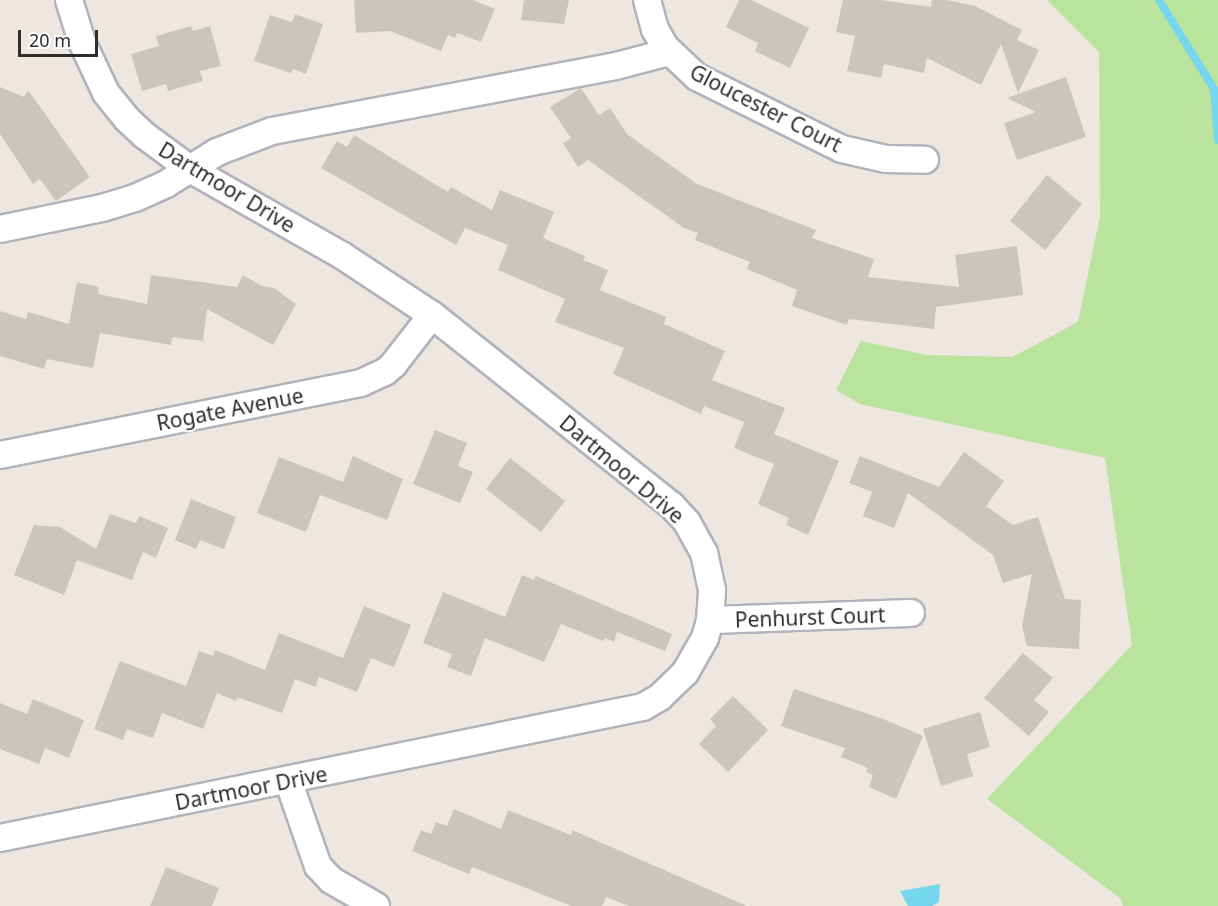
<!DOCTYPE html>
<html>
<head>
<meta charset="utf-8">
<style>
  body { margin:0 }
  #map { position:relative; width:1218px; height:906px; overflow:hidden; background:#eee7df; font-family:"Noto Sans",sans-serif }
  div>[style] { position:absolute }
  .green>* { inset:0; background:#bae39d }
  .water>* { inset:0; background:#75d6ed }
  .stream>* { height:8px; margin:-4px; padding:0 4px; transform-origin:4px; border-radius:4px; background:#75d6ed }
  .building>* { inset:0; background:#cac5be }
  .roads { filter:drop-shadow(2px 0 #b0b3bd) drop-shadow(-2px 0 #b0b3bd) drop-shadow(0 2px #b0b3bd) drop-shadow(0 -2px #b0b3bd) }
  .minor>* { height:26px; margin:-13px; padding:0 13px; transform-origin:13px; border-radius:13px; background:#fff }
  span { translate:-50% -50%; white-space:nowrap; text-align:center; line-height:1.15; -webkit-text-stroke:4.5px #fff; paint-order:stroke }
  .street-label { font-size:21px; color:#2d2d2d }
  .scale { position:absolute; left:18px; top:30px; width:80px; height:27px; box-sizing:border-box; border:3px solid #2d2d2d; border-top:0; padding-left:8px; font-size:18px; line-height:21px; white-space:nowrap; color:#2d2d2d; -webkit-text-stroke:4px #fff; paint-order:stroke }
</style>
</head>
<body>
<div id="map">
  <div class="green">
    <div style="clip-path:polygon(1047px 0,1218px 0,1218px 906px,1123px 906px,1120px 898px,987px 799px,1132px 645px,1105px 458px,860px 404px,836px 390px,861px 341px,927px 355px,1012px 357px,1078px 322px,1100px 216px,1099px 52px)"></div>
  </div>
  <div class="water">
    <div style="clip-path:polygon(940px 884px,939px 902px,932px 906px,908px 906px,900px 891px)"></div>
  </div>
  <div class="stream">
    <div style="left:1159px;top:0;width:105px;rotate:58.3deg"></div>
    <div style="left:1214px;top:89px;width:51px;rotate:85.5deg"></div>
  </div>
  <div class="building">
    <div style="clip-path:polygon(354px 0,473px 0,495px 9px,481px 42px,457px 33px,455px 38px,448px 35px,441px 51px,390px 31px,356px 33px)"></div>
    <div style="clip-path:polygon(524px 0,569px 0,564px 24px,521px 20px)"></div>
    <div style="clip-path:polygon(739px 0,751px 0,809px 28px,790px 68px,755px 51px,758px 43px,726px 27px)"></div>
    <div style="clip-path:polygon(843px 0,880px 0,931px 7px,932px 0,947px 0,975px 6px,1022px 30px,1017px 40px,1039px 50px,1018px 93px,1001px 44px,981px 85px,927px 58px,924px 73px,884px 64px,881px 78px,847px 71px,855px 36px,836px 32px)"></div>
    <div style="clip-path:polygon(295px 14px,323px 24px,306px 74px,293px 69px,291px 73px,254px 61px,270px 15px,292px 22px)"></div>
    <div style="clip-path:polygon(191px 26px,193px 31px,210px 26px,221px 66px,200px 71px,203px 81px,168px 91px,166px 84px,142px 91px,131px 54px,159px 46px,156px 36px)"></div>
    <div style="clip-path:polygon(1066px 77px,1086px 137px,1017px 160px,1004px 123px,1036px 112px,1007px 98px)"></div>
    <div style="clip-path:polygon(0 87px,24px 97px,28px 90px,90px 177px,56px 201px,40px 179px,33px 184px,0 134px)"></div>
    <div style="clip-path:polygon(581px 88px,599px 115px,610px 108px,627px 134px,697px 184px,816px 230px,812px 238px,874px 259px,868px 277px,959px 287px,955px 255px,1017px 246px,1023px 295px,936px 307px,934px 329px,849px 319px,847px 325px,792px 306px,797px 290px,747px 269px,750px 262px,695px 240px,698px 233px,684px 228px,588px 160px,578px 167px,563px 143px,571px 138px,550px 107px)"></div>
    <div style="clip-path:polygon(354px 135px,448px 192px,451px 187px,492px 210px,500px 190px,554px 212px,543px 238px,585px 256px,583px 260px,608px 270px,600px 290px,666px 317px,664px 324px,725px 351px,712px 380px,785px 408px,774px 434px,839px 461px,808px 535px,786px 525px,789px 518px,758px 504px,774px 464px,734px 448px,744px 422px,704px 406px,701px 414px,613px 374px,624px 348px,555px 322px,565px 299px,498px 270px,508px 245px,465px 228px,456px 245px,321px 168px,337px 141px,347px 147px)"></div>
    <div style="clip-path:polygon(1047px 175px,1082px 204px,1045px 250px,1010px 221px)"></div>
    <div style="clip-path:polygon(151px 275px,237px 287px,243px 275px,262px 286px,274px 288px,296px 304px,273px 345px,207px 309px,203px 341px,172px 337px,171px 345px,100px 333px,93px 368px,47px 359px,44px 369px,0 356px,0 311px,26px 319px,28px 312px,69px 324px,77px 282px,99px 287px,98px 294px,147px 304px)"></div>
    <div style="clip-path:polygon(435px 430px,467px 443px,458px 466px,473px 472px,460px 503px,413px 484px)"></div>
    <div style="clip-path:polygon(964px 452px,1004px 481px,986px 506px,1013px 525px,1038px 517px,1065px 599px,1081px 600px,1079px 649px,1027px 646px,1022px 626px,1032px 574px,1003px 583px,993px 555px,908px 493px,894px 528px,863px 516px,872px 492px,849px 483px,860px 456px,939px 487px)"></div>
    <div style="clip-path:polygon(353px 456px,403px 479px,387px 520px,320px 495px,306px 532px,257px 513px,279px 457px,343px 482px)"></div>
    <div style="clip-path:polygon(510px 458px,565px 501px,541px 532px,486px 489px)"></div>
    <div style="clip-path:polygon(191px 499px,236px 517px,224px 549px,200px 540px,196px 549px,175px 540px)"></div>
    <div style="clip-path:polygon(110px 514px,136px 523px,139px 516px,168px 528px,156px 558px,143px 552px,132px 580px,77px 560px,64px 595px,14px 575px,34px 525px,60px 527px,96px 549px)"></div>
    <div style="clip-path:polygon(522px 575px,534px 580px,536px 576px,672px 634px,665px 651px,617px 632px,614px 642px,605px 638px,603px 641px,561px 624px,544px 662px,485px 638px,471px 676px,447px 667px,452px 654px,423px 643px,443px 592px,505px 617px)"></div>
    <div style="clip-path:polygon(364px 606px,411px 625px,394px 667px,371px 658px,357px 692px,319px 677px,315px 687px,295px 679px,282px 713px,237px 697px,236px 701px,217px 693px,203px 729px,162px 713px,153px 738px,127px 729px,123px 740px,94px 729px,120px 661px,186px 686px,199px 651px,213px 656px,215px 650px,265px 670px,279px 633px,343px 658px)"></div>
    <div style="clip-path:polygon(1023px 653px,1053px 678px,1034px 700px,1049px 712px,1029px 736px,984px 698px)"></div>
    <div style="clip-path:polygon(794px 689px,883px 719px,923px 736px,896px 799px,869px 787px,873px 775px,866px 772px,868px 768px,841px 757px,845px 748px,781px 726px)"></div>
    <div style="clip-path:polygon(733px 696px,768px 730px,728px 772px,699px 744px,716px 726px,710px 719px)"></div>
    <div style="clip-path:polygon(33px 699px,84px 720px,69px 758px,45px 748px,39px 764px,0 749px,0 703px,27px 714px)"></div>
    <div style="clip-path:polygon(980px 712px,990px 747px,967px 754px,973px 776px,941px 786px,923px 729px)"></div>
    <div style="clip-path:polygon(454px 809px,501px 829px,508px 810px,571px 835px,572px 830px,747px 906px,629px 906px,606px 897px,602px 906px,572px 906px,472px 867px,469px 874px,412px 851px,421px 830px,431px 834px,436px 822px,447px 826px)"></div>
    <div style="clip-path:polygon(166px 867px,219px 888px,212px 906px,150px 906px)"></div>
  </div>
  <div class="roads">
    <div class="minor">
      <div style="left:647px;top:0;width:30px;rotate:75deg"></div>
      <div style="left:655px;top:29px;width:21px;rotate:61deg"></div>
      <div style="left:665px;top:47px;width:44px;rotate:43.2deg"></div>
      <div style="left:697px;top:77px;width:162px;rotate:26.4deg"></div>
      <div style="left:842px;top:149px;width:45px;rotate:12.8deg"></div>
      <div style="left:886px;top:159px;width:39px;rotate:1deg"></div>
      <div style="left:0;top:229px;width:104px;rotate:-11.6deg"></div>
      <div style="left:102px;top:208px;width:34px;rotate:-17deg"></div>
      <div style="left:135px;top:198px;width:34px;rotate:-24deg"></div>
      <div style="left:166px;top:184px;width:60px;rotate:-32.1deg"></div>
      <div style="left:217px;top:152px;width:59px;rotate:-20.9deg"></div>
      <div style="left:272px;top:131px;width:350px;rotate:-10.7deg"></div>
      <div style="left:616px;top:66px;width:55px;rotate:-14.8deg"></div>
      <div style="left:0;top:455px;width:368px;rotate:-11.3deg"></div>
      <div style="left:361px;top:383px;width:26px;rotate:-25deg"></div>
      <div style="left:385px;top:372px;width:11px;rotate:-41deg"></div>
      <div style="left:393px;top:365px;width:63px;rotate:-52deg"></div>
      <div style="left:710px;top:620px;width:201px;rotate:-2deg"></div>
      <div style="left:288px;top:780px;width:91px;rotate:70.8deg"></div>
      <div style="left:318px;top:866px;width:19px;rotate:47deg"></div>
      <div style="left:331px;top:880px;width:52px;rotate:30deg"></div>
      <div style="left:0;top:838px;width:656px;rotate:-11.52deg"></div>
      <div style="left:643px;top:707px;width:20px;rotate:-30deg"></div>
      <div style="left:660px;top:697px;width:35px;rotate:-44deg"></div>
      <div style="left:685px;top:673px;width:40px;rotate:-60.3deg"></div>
      <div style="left:705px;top:638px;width:19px;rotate:-74deg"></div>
      <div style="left:710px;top:620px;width:30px;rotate:-86deg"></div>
      <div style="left:712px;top:590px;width:38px;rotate:-102deg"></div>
      <div style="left:704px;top:553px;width:35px;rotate:-119deg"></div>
      <div style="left:687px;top:522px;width:23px;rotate:-133deg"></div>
      <div style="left:671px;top:505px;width:305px;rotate:-141.5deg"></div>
      <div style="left:432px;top:315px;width:107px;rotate:-146.5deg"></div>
      <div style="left:343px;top:256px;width:176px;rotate:-150.4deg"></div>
      <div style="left:190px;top:169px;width:57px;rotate:-143.5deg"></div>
      <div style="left:144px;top:135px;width:23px;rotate:-137deg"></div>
      <div style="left:127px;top:119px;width:33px;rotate:-129deg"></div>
      <div style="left:106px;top:93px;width:56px;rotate:-115.2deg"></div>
      <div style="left:82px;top:42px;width:44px;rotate:-107.2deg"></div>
    </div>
  </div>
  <div class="street-label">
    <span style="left:766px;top:108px;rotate:27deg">Gloucester Court</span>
    <span style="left:227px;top:187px;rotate:31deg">Dartmoor Drive</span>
    <span style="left:230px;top:409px;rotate:-11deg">Rogate Avenue</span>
    <span style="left:622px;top:469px;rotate:40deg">Dartmoor Drive</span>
    <span style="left:810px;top:617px;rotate:-2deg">Penhurst Court</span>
    <span style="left:251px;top:788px;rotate:-11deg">Dartmoor Drive</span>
  </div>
  <div class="scale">20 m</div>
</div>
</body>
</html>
